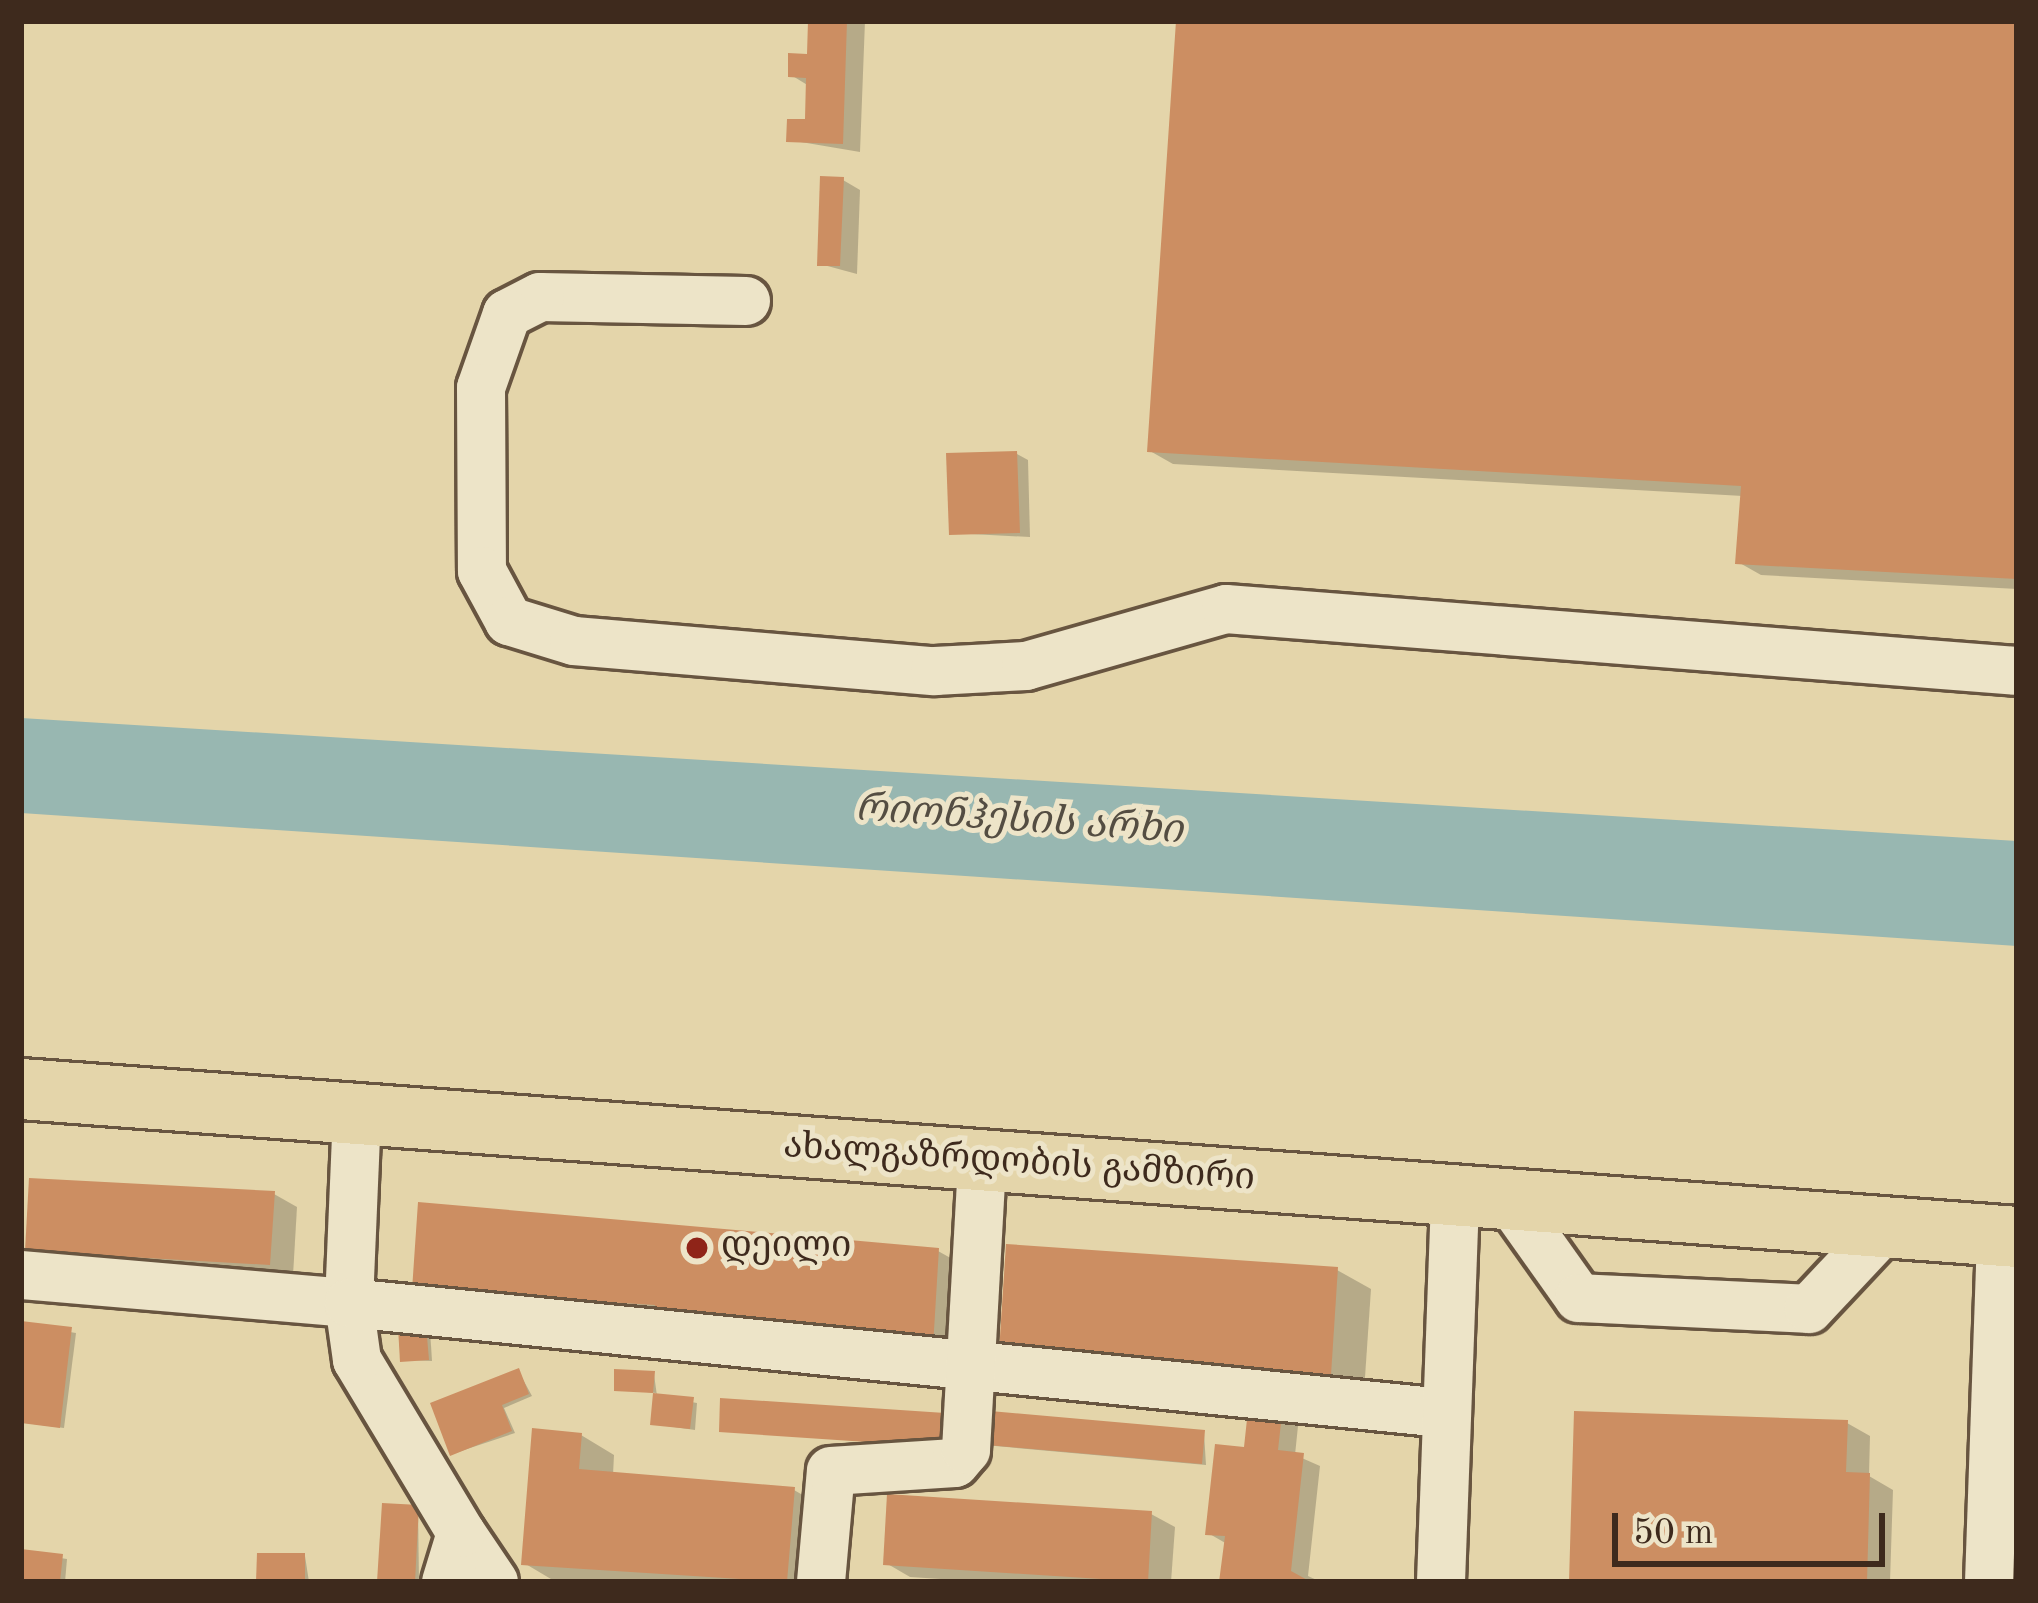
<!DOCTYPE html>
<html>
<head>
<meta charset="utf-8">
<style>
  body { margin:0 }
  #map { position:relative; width:2038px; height:1603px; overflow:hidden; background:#e4d5aa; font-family:"Old Standard TT","Noto Serif Georgian",serif }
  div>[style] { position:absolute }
  .water>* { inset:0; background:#98b7b1 }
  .shadow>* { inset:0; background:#0003 }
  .building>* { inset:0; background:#cc8e62 }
  .roads { filter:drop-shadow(3px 0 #685540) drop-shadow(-3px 0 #685540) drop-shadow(0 3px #685540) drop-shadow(0 -3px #685540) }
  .minor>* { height:48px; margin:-24px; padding:0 24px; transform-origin:24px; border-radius:24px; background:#ede4c8 }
  .major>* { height:60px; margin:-30px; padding:0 30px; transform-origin:30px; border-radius:30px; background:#e4d5aa }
  .dots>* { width:33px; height:33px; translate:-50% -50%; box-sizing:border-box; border:6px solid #ede4c8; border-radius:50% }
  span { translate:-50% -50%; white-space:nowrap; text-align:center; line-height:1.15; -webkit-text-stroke:10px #ede4c8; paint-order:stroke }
  .street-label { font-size:36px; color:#3e2a1d }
  .poi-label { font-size:36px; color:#3e2a1d }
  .left { translate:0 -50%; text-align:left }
  .water-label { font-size:39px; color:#544d42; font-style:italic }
  .frame { position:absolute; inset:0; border:24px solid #3e2a1d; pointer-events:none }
  .scale { position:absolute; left:1612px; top:1513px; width:273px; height:54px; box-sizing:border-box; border:6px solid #3e2a1d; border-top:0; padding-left:15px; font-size:36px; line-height:42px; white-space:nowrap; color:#3e2a1d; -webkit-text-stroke:9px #ede4c8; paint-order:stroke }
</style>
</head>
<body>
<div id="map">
  <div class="water">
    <div style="clip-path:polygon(21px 718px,2017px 841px,2017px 946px,21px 813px)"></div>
  </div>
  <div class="shadow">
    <div style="clip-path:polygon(811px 21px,865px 21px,860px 152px,789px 140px,808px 122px,809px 86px,791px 75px,810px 57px)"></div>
    <div style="clip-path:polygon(1179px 21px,2017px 21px,2017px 589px,1761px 575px,1738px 562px,1743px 496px,1173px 464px,1150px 451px)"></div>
    <div style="clip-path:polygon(843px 180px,860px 190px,857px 274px,820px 264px)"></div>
    <div style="clip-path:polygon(1017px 454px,1028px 460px,1030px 537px,952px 533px)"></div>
    <div style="clip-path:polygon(274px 1194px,297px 1207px,293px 1276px,51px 1263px,28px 1249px)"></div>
    <div style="clip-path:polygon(938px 1251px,972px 1270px,966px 1364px,416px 1288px)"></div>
    <div style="clip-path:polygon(1337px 1270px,1371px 1289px,1364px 1392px,1036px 1370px)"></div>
    <div style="clip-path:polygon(21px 1324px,76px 1333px,64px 1428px,26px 1423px)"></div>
    <div style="clip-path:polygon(430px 1330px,432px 1361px,403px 1360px)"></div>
    <div style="clip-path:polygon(519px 1372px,532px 1396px,504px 1408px,515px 1433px,452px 1454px)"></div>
    <div style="clip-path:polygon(654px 1374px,657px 1396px,697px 1403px,695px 1430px,653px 1424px,656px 1393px,617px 1389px)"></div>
    <div style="clip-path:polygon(1281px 1416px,1298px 1426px,1295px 1455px,1320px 1466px,1308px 1576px,1321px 1582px,1223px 1582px,1227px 1544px,1208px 1533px,1247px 1451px)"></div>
    <div style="clip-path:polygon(1847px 1423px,1870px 1436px,1869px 1476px,1893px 1490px,1890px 1582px,1572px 1582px)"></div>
    <div style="clip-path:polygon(1204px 1433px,1206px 1465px,984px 1445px)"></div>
    <div style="clip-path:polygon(581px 1435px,614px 1455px,613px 1475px,794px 1490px,827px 1509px,821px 1582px,556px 1582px,524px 1563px)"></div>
    <div style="clip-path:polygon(418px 1508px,419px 1582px,380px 1582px)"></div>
    <div style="clip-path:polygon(1151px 1514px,1175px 1527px,1171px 1582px,986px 1582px,910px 1577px,886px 1563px)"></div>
    <div style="clip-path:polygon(21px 1552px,67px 1559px,65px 1582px,21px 1582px)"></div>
    <div style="clip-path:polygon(305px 1556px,309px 1582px,263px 1582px)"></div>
  </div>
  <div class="building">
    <div style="clip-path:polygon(808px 21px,847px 21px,843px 144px,786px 142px,787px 119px,805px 119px,806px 78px,788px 77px,788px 53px,807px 54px)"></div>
    <div style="clip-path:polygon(1176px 21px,2017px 21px,2017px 579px,1735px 564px,1741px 486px,1147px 452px)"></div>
    <div style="clip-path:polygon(820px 176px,844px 177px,840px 266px,817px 266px)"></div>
    <div style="clip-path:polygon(1017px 451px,1020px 533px,949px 535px,946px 453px)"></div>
    <div style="clip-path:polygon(29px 1178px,275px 1191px,270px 1265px,25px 1251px)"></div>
    <div style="clip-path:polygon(418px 1202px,939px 1248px,933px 1347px,653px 1329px,655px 1305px,412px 1290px)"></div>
    <div style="clip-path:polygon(1006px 1244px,1338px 1267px,1331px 1375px,999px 1352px)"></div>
    <div style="clip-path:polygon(21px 1321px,72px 1327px,60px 1428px,21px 1423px)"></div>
    <div style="clip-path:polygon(426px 1325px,429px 1360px,400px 1362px,398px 1327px)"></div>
    <div style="clip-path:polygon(519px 1368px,529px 1394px,502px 1405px,512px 1431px,450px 1456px,430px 1403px)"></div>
    <div style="clip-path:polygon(614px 1369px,655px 1371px,653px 1393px,614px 1391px)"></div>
    <div style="clip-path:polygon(653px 1393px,694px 1397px,690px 1429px,650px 1425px)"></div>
    <div style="clip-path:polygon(720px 1398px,945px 1413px,942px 1447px,719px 1432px)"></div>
    <div style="clip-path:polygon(979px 1410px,1205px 1430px,1202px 1464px,976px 1444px)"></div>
    <div style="clip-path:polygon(1248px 1410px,1282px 1414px,1278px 1450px,1304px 1453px,1291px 1571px,1311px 1582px,1219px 1582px,1225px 1536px,1205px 1535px,1215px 1444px,1244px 1447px)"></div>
    <div style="clip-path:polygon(1574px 1411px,1848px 1420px,1846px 1472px,1870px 1473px,1867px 1582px,1569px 1582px)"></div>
    <div style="clip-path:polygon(532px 1428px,582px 1433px,579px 1469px,795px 1487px,787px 1582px,521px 1565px)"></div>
    <div style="clip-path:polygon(887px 1494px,1152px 1511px,1148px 1582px,883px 1565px)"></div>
    <div style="clip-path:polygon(382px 1503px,419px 1505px,415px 1582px,377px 1582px)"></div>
    <div style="clip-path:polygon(21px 1549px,63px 1554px,60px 1582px,21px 1582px)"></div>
    <div style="clip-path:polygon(257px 1553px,305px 1553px,305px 1582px,256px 1582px)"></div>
  </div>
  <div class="roads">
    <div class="minor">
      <div style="left:746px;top:301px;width:206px;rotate:-178.9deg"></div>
      <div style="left:540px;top:297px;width:37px;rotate:153deg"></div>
      <div style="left:507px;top:314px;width:78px;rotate:109.4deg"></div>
      <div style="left:481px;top:388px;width:183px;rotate:89.7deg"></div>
      <div style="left:482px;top:571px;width:57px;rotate:61.6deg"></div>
      <div style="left:509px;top:621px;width:68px;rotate:17.1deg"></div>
      <div style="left:574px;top:641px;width:362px;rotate:4.8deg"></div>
      <div style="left:935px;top:671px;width:91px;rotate:-3.1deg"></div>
      <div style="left:1026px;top:666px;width:208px;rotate:-15.9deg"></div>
      <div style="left:1226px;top:609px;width:793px;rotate:4.48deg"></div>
      <div style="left:1510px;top:1201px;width:119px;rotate:54.6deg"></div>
      <div style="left:1579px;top:1298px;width:230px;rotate:2.7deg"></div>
      <div style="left:1809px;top:1309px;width:110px;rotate:-46.8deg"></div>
      <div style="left:21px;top:1275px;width:329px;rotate:4.9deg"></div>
      <div style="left:349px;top:1303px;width:189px;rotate:-87.6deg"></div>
      <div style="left:461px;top:1533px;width:59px;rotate:56deg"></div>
      <div style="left:446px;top:1582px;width:51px;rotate:-73deg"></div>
      <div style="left:461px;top:1533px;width:202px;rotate:-121deg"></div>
      <div style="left:357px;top:1360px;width:58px;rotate:-98deg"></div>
      <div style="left:349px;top:1303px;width:1101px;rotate:5.74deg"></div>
      <div style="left:821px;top:1582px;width:111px;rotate:-84.9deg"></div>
      <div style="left:831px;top:1471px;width:124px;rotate:-3.7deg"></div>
      <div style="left:955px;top:1463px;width:17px;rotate:-50deg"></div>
      <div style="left:966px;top:1450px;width:289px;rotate:-86.8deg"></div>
      <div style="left:1441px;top:1582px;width:385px;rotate:-87.9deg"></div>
      <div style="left:1989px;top:1582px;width:346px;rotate:-88deg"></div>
    </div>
    <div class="major">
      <div style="left:21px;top:1089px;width:2001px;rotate:4.24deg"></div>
    </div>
  </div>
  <div class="dots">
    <div style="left:697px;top:1248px;background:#8f2418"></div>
  </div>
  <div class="street-label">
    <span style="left:1019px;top:1164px;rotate:4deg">ახალგაზრდობის გამზირი</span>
  </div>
  <div class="poi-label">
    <span class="left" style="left:721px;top:1248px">დეილი</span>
  </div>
  <div class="water-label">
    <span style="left:1019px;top:821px;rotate:4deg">რიონჰესის არხი</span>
  </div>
  <div class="frame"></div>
  <div class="scale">50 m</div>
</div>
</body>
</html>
